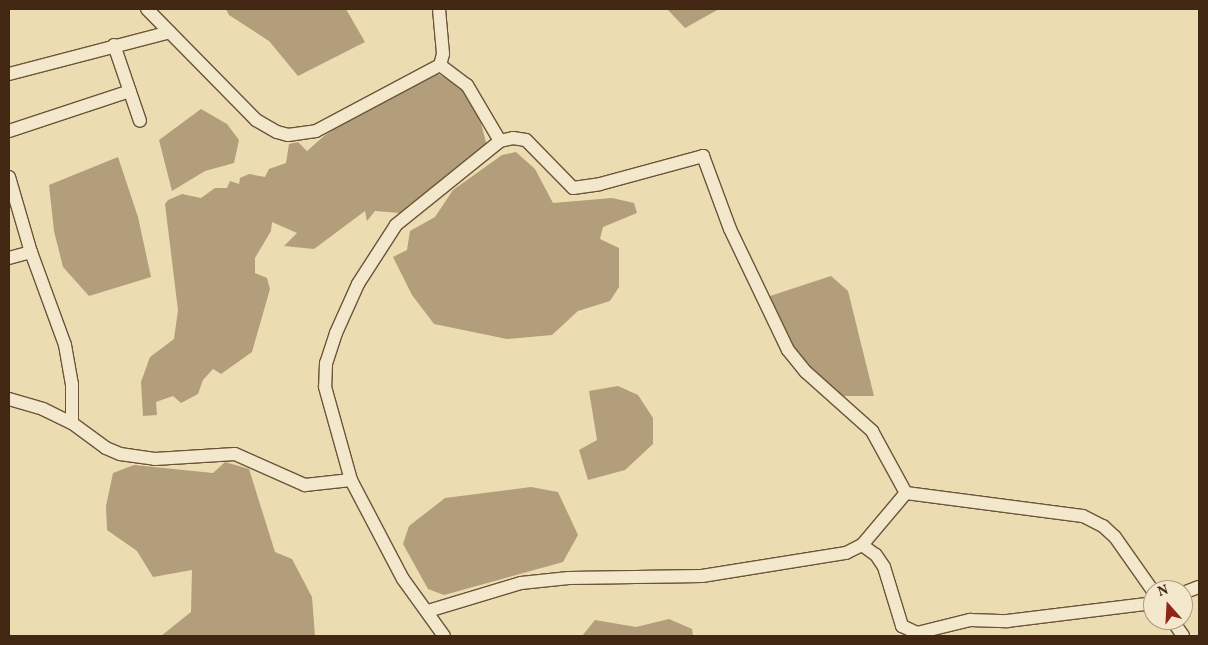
<!DOCTYPE html>
<html>
<head>
<meta charset="utf-8">
<style>
  body { margin:0 }
  #map { position:relative; width:1208px; height:645px; overflow:hidden; background:#ecdcb1; font-family:Vollkorn,serif }
  div>[style] { position:absolute }
  .water>* { inset:0; background:#b29e7b }
  .roads { filter:drop-shadow(1px 0 #6c543a) drop-shadow(-1px 0 #6c543a) drop-shadow(0 1px #6c543a) drop-shadow(0 -1px #6c543a) }
  .minor>* { height:12px; margin:-6px; padding:0 6px; transform-origin:6px; border-radius:6px; background:#f3e8cc }
  span { translate:-50% -50%; white-space:nowrap; text-align:center; line-height:1.15; -webkit-text-stroke:4px #f3e8cc; paint-order:stroke }
  .frame { position:absolute; inset:0; border:10px solid #422712; pointer-events:none }
  .north { position:absolute; left:1143px; top:580px; width:50px; height:50px; box-sizing:border-box; background:#f3e8cc; border:1px solid #ac9b82; border-radius:50%; rotate:341deg; font-size:14px; font-weight:700; line-height:20px; text-align:center; color:#422712 }
  .north::after { content:''; display:block; margin:auto; width:18px; height:22px; background:#8f2418; clip-path:polygon(50% 0,100% 100%,50% 72%,0 100%) }
</style>
</head>
<body>
<div id="map">
  <div class="water">
    <div style="clip-path:polygon(226px 9px,346px 9px,365px 42px,298px 76px,269px 41px,229px 15px)"></div>
    <div style="clip-path:polygon(667px 9px,719px 9px,685px 28px)"></div>
    <div style="clip-path:polygon(438px 74px,461px 86px,478px 112px,487px 146px,400px 213px,375px 211px,367px 221px,365px 211px,314px 249px,284px 246px,297px 233px,272px 222px,271px 231px,255px 258px,255px 273px,267px 278px,270px 289px,252px 352px,221px 374px,213px 369px,203px 380px,198px 394px,181px 403px,173px 396px,156px 402px,157px 415px,143px 416px,141px 382px,150px 357px,174px 339px,178px 310px,165px 204px,168px 200px,182px 194px,201px 198px,215px 188px,227px 188px,230px 181px,239px 184px,240px 178px,249px 174px,265px 177px,269px 169px,286px 163px,289px 144px,298px 142px,307px 151px,324px 136px,362px 111px)"></div>
    <div style="clip-path:polygon(201px 109px,227px 124px,239px 140px,234px 163px,205px 171px,172px 191px,159px 140px)"></div>
    <div style="clip-path:polygon(516px 152px,535px 169px,553px 203px,612px 198px,634px 203px,637px 213px,603px 227px,600px 239px,619px 248px,619px 287px,610px 301px,578px 311px,552px 335px,507px 339px,434px 324px,412px 295px,393px 257px,407px 250px,410px 231px,435px 217px,453px 190px,502px 155px)"></div>
    <div style="clip-path:polygon(118px 157px,138px 217px,151px 277px,89px 296px,63px 267px,54px 231px,49px 185px)"></div>
    <div style="clip-path:polygon(831px 276px,848px 291px,874px 396px,835px 396px,794px 355px,770px 296px)"></div>
    <div style="clip-path:polygon(618px 386px,638px 395px,653px 418px,653px 444px,625px 470px,588px 480px,579px 450px,597px 440px,589px 391px)"></div>
    <div style="clip-path:polygon(225px 462px,249px 469px,275px 552px,292px 559px,312px 597px,315px 636px,161px 636px,191px 612px,192px 570px,153px 577px,137px 551px,107px 530px,106px 506px,113px 473px,134px 465px,213px 473px)"></div>
    <div style="clip-path:polygon(531px 487px,558px 492px,578px 535px,563px 562px,444px 595px,428px 589px,403px 544px,409px 526px,445px 498px)"></div>
    <div style="clip-path:polygon(669px 619px,692px 629px,693px 636px,582px 636px,595px 620px,636px 627px)"></div>
  </div>
  <div class="roads">
    <div class="minor">
      <div style="left:147px;top:9px;width:156px;rotate:45.5deg"></div>
      <div style="left:256px;top:120px;width:24px;rotate:30deg"></div>
      <div style="left:277px;top:132px;width:11px;rotate:15deg"></div>
      <div style="left:288px;top:135px;width:28px;rotate:-8deg"></div>
      <div style="left:316px;top:131px;width:140px;rotate:-28deg"></div>
      <div style="left:440px;top:65px;width:34px;rotate:37deg"></div>
      <div style="left:467px;top:85px;width:65px;rotate:59.5deg"></div>
      <div style="left:500px;top:141px;width:134px;rotate:141.1deg"></div>
      <div style="left:396px;top:225px;width:70px;rotate:122.8deg"></div>
      <div style="left:358px;top:284px;width:54px;rotate:114.2deg"></div>
      <div style="left:336px;top:333px;width:32px;rotate:108deg"></div>
      <div style="left:326px;top:363px;width:24px;rotate:92deg"></div>
      <div style="left:325px;top:387px;width:97px;rotate:74.4deg"></div>
      <div style="left:439px;top:9px;width:45px;rotate:84.9deg"></div>
      <div style="left:443px;top:54px;width:11px;rotate:105deg"></div>
      <div style="left:114px;top:45px;width:80px;rotate:71.1deg"></div>
      <div style="left:9px;top:74px;width:166px;rotate:-14.6deg"></div>
      <div style="left:9px;top:131px;width:127px;rotate:-18.3deg"></div>
      <div style="left:500px;top:141px;width:13px;rotate:-13deg"></div>
      <div style="left:513px;top:138px;width:13px;rotate:9deg"></div>
      <div style="left:526px;top:140px;width:67px;rotate:45.6deg"></div>
      <div style="left:573px;top:188px;width:27px;rotate:-8deg"></div>
      <div style="left:600px;top:184px;width:107px;rotate:-15.2deg"></div>
      <div style="left:703px;top:156px;width:78px;rotate:69.7deg"></div>
      <div style="left:730px;top:229px;width:134px;rotate:64.4deg"></div>
      <div style="left:788px;top:350px;width:28px;rotate:51deg"></div>
      <div style="left:806px;top:372px;width:89px;rotate:41.8deg"></div>
      <div style="left:872px;top:431px;width:71px;rotate:61.3deg"></div>
      <div style="left:9px;top:177px;width:78px;rotate:73.7deg"></div>
      <div style="left:31px;top:252px;width:23px;rotate:165deg"></div>
      <div style="left:31px;top:252px;width:99px;rotate:69.9deg"></div>
      <div style="left:65px;top:345px;width:40px;rotate:80deg"></div>
      <div style="left:72px;top:384px;width:39px;rotate:90deg"></div>
      <div style="left:9px;top:399px;width:35px;rotate:16deg"></div>
      <div style="left:43px;top:409px;width:32px;rotate:26deg"></div>
      <div style="left:72px;top:423px;width:42px;rotate:36.3deg"></div>
      <div style="left:106px;top:448px;width:15px;rotate:23deg"></div>
      <div style="left:120px;top:454px;width:35px;rotate:8deg"></div>
      <div style="left:155px;top:459px;width:80px;rotate:-3.6deg"></div>
      <div style="left:235px;top:454px;width:77px;rotate:23.9deg"></div>
      <div style="left:305px;top:485px;width:46px;rotate:-6.2deg"></div>
      <div style="left:351px;top:480px;width:112px;rotate:62.3deg"></div>
      <div style="left:403px;top:579px;width:70px;rotate:54.3deg"></div>
      <div style="left:906px;top:493px;width:178px;rotate:7.4deg"></div>
      <div style="left:1083px;top:516px;width:22px;rotate:27deg"></div>
      <div style="left:1103px;top:526px;width:16px;rotate:43deg"></div>
      <div style="left:1115px;top:537px;width:66px;rotate:54.9deg"></div>
      <div style="left:862px;top:545px;width:17px;rotate:36deg"></div>
      <div style="left:876px;top:555px;width:14px;rotate:56deg"></div>
      <div style="left:884px;top:567px;width:62px;rotate:73deg"></div>
      <div style="left:902px;top:626px;width:17px;rotate:25deg"></div>
      <div style="left:917px;top:633px;width:55px;rotate:-13.8deg"></div>
      <div style="left:970px;top:620px;width:37px;rotate:2deg"></div>
      <div style="left:1007px;top:621px;width:147px;rotate:-7deg"></div>
      <div style="left:1183px;top:593px;width:17px;rotate:-21deg"></div>
      <div style="left:428px;top:611px;width:97px;rotate:-16.8deg"></div>
      <div style="left:521px;top:583px;width:48px;rotate:-5.9deg"></div>
      <div style="left:569px;top:578px;width:133px;rotate:-0.9deg"></div>
      <div style="left:702px;top:576px;width:146px;rotate:-9.1deg"></div>
      <div style="left:846px;top:553px;width:18px;rotate:-27deg"></div>
      <div style="left:862px;top:545px;width:68px;rotate:-49.8deg"></div>
      <div style="left:1172px;top:620px;width:19px;rotate:55deg"></div>
    </div>
  </div>
  <div class="frame"></div>
  <div class="north">N</div>
</div>
</body>
</html>
